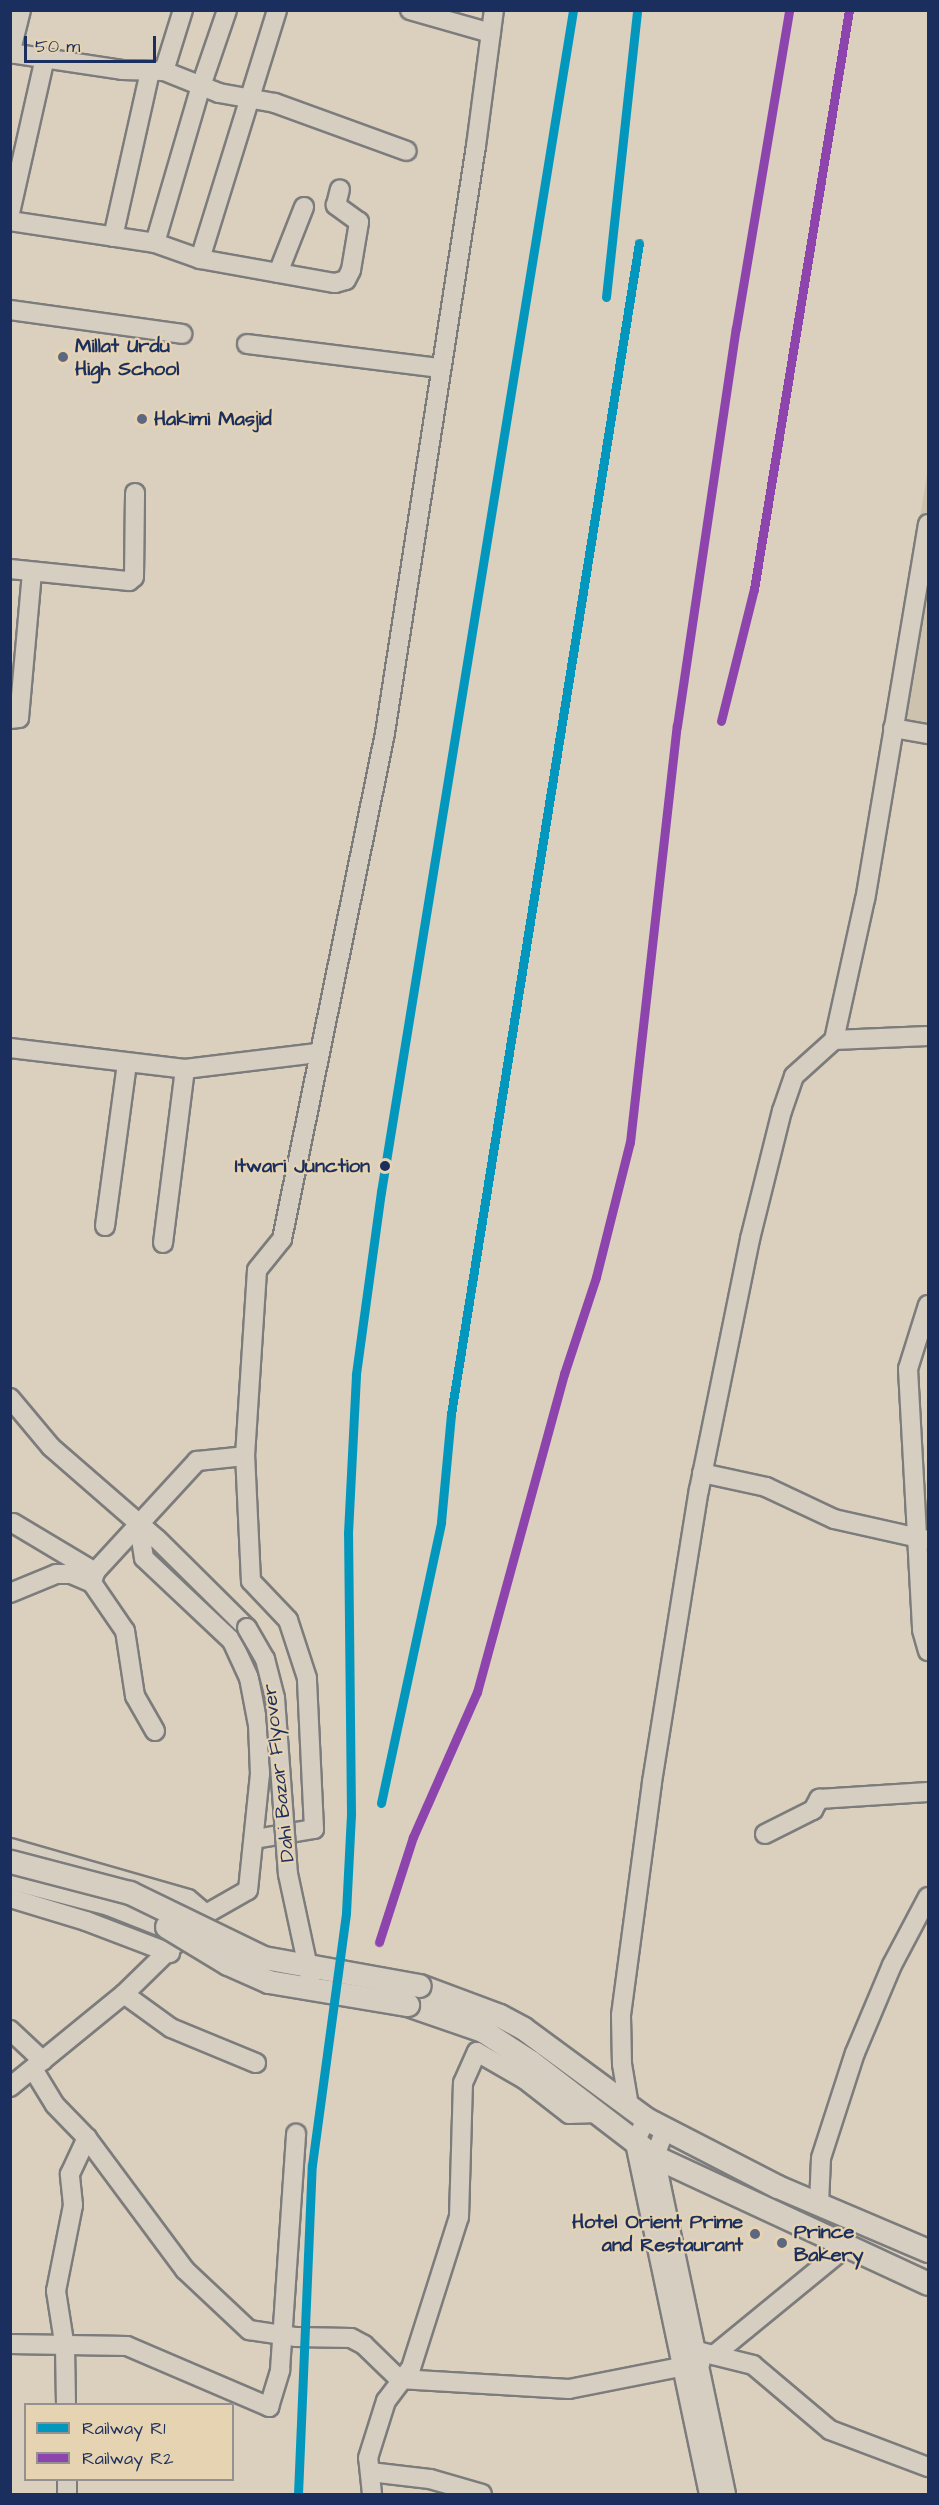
<!DOCTYPE html>
<html>
<head>
<meta charset="utf-8">
<style>
  body { margin:0 }
  #map { position:relative; width:939px; height:2505px; overflow:hidden; background:#dad0bd; font-family:"Architects Daughter",sans-serif }
  div>[style] { position:absolute }
  .built>* { inset:0; background:#cdc2ae }
  .roads { filter:drop-shadow(2px 0 #7d7c7d) drop-shadow(-2px 0 #7d7c7d) drop-shadow(0 2px #7d7c7d) drop-shadow(0 -2px #7d7c7d) }
  .minor>* { height:18px; margin:-9px; padding:0 9px; transform-origin:9px; border-radius:9px; background:#d6cec1 }
  .major>* { height:22px; margin:-11px; padding:0 11px; transform-origin:11px; border-radius:11px; background:#d6cec1 }
  .bridges { filter:drop-shadow(2px 0 #7d7c7d) drop-shadow(-2px 0 #7d7c7d) drop-shadow(0 2px #7d7c7d) drop-shadow(0 -2px #7d7c7d) }
  .minor-bridge>* { height:18px; margin:-9px; padding:0 9px; transform-origin:9px; border-radius:9px; background:#d6cec1 }
  .major-bridge>* { height:22px; margin:-11px; padding:0 11px; transform-origin:11px; border-radius:11px; background:#d6cec1 }
  .rail-1>* { height:9px; margin:-4.5px; padding:0 4.5px; transform-origin:4.5px; border-radius:4.5px; background:#0497bd }
  .rail-2>* { height:9px; margin:-4.5px; padding:0 4.5px; transform-origin:4.5px; border-radius:4.5px; background:#8e44ad }
  .dots>* { width:16px; height:16px; translate:-50% -50%; box-sizing:border-box; border:3px solid #e6d3b1; border-radius:50% }
  span { translate:-50% -50%; white-space:nowrap; text-align:center; line-height:1.15; -webkit-text-stroke:4.5px #e6d3b1; paint-order:stroke }
  .poi-label { font-size:20px; color:#1b2f5e; font-weight:700 }
  .left { translate:0 -50%; text-align:left }
  .right { translate:-100% -50%; text-align:right }
  .stop-label { font-size:20px; color:#1b2f5e; font-weight:700 }
  .street-label { font-size:20px; color:#1b2f5e }
  .frame { position:absolute; inset:0; border:12px solid #1b2f5e; pointer-events:none }
  .legend { position:absolute; left:24px; top:2403px; width:210px; height:78px; box-sizing:border-box; background:#e6d3b1; border:2px solid #959190; margin:0; padding:8px 10px; list-style:none; font-size:18px; color:#1b2f5e }
  .legend li { display:flex; align-items:center; gap:12px; height:30px }
  .legend b { width:30px; border:2px solid #959190 }
  .scale { position:absolute; left:24px; top:36px; width:132px; height:27px; box-sizing:border-box; border:3px solid #1b2f5e; border-top:0; padding-left:8px; font-size:18px; line-height:21px; white-space:nowrap; color:#1b2f5e; -webkit-text-stroke:4px #e6d3b1; paint-order:stroke }
</style>
</head>
<body>
<div id="map">
  <div class="built">
    <div style="clip-path:polygon(928px 468px,928px 745px,885px 734px)"></div>
  </div>
  <div class="roads">
    <div class="minor">
      <div style="left:410px;top:10px;width:84px;rotate:15.9deg"></div>
      <div style="left:10px;top:53px;width:113px;rotate:8.6deg"></div>
      <div style="left:122px;top:70px;width:42px;rotate:1.4deg"></div>
      <div style="left:164px;top:71px;width:59px;rotate:21.8deg"></div>
      <div style="left:219px;top:93px;width:57px;rotate:10.1deg"></div>
      <div style="left:275px;top:103px;width:140px;rotate:20deg"></div>
      <div style="left:10px;top:54px;width:45px;rotate:-76deg"></div>
      <div style="left:164px;top:71px;width:64px;rotate:-72.7deg"></div>
      <div style="left:10px;top:213px;width:159px;rotate:-77.3deg"></div>
      <div style="left:10px;top:221px;width:147px;rotate:8.6deg"></div>
      <div style="left:155px;top:243px;width:48px;rotate:19.6deg"></div>
      <div style="left:200px;top:259px;width:137px;rotate:10.1deg"></div>
      <div style="left:335px;top:283px;width:11px;rotate:-15deg"></div>
      <div style="left:346px;top:280px;width:11px;rotate:-63deg"></div>
      <div style="left:351px;top:270px;width:49px;rotate:-80.5deg"></div>
      <div style="left:359px;top:222px;width:29px;rotate:-144deg"></div>
      <div style="left:336px;top:205px;width:16px;rotate:-76deg"></div>
      <div style="left:113px;top:237px;width:169px;rotate:-77.4deg"></div>
      <div style="left:155px;top:243px;width:164px;rotate:-73.7deg"></div>
      <div style="left:201px;top:86px;width:80px;rotate:-71.1deg"></div>
      <div style="left:200px;top:259px;width:261px;rotate:-72.8deg"></div>
      <div style="left:278px;top:273px;width:71px;rotate:-68.5deg"></div>
      <div style="left:10px;top:310px;width:174px;rotate:7.9deg"></div>
      <div style="left:247px;top:344px;width:194px;rotate:7.1deg"></div>
      <div style="left:928px;top:524px;width:380px;rotate:99.5deg"></div>
      <div style="left:865px;top:899px;width:144px;rotate:102.4deg"></div>
      <div style="left:834px;top:1040px;width:94px;rotate:-2.4deg"></div>
      <div style="left:10px;top:569px;width:120px;rotate:5.8deg"></div>
      <div style="left:129px;top:581px;width:6px;rotate:-39deg"></div>
      <div style="left:134px;top:577px;width:84px;rotate:-89.3deg"></div>
      <div style="left:10px;top:719px;width:9px;rotate:-6deg"></div>
      <div style="left:19px;top:718px;width:146px;rotate:-84.9deg"></div>
      <div style="left:893px;top:728px;width:36px;rotate:10deg"></div>
      <div style="left:10px;top:1048px;width:176px;rotate:6.8deg"></div>
      <div style="left:185px;top:1069px;width:133px;rotate:-6.9deg"></div>
      <div style="left:105px;top:1226px;width:164px;rotate:-82.3deg"></div>
      <div style="left:163px;top:1243px;width:175px;rotate:-82.8deg"></div>
      <div style="left:928px;top:1305px;width:67px;rotate:107.4deg"></div>
      <div style="left:908px;top:1369px;width:261px;rotate:86.9deg"></div>
      <div style="left:922px;top:1630px;width:22px;rotate:74deg"></div>
      <div style="left:10px;top:1398px;width:64px;rotate:50.1deg"></div>
      <div style="left:51px;top:1447px;width:140px;rotate:41deg"></div>
      <div style="left:157px;top:1539px;width:127px;rotate:44.7deg"></div>
      <div style="left:702px;top:1473px;width:66px;rotate:12.3deg"></div>
      <div style="left:766px;top:1487px;width:75px;rotate:25.2deg"></div>
      <div style="left:834px;top:1519px;width:96px;rotate:12.6deg"></div>
      <div style="left:13px;top:1523px;width:96px;rotate:30.9deg"></div>
      <div style="left:10px;top:1593px;width:50px;rotate:-22.4deg"></div>
      <div style="left:56px;top:1574px;width:15px"></div>
      <div style="left:71px;top:1574px;width:23px;rotate:23deg"></div>
      <div style="left:155px;top:1731px;width:40px;rotate:-119.7deg"></div>
      <div style="left:135px;top:1696px;width:66px;rotate:-98.7deg"></div>
      <div style="left:125px;top:1631px;width:58px;rotate:-124.5deg"></div>
      <div style="left:92px;top:1583px;width:11px;rotate:-75deg"></div>
      <div style="left:95px;top:1572px;width:151px;rotate:-47.4deg"></div>
      <div style="left:197px;top:1461px;width:48px;rotate:-5.9deg"></div>
      <div style="left:765px;top:1834px;width:54px;rotate:-26.6deg"></div>
      <div style="left:813px;top:1810px;width:13px;rotate:-61deg"></div>
      <div style="left:819px;top:1799px;width:109px;rotate:-3.7deg"></div>
      <div style="left:255px;top:1839px;width:60px;rotate:-9.6deg"></div>
      <div style="left:314px;top:1829px;width:151px;rotate:-92.7deg"></div>
      <div style="left:307px;top:1678px;width:61px;rotate:-108.1deg"></div>
      <div style="left:288px;top:1620px;width:54px;rotate:-133.5deg"></div>
      <div style="left:251px;top:1581px;width:125px;rotate:-92.7deg"></div>
      <div style="left:245px;top:1456px;width:186px;rotate:-86.3deg"></div>
      <div style="left:257px;top:1270px;width:40px;rotate:-51deg"></div>
      <div style="left:282px;top:1239px;width:516px;rotate:-78.49deg"></div>
      <div style="left:385px;top:733px;width:594px;rotate:-81.19deg"></div>
      <div style="left:476px;top:146px;width:137px;rotate:-82.5deg"></div>
      <div style="left:10px;top:1848px;width:185px;rotate:16deg"></div>
      <div style="left:188px;top:1899px;width:23px;rotate:40deg"></div>
      <div style="left:10px;top:1898px;width:79px;rotate:16.8deg"></div>
      <div style="left:86px;top:1921px;width:90px;rotate:20.9deg"></div>
      <div style="left:124px;top:1994px;width:58px;rotate:35.9deg"></div>
      <div style="left:171px;top:2028px;width:92px;rotate:22.4deg"></div>
      <div style="left:10px;top:2030px;width:45px;rotate:43.2deg"></div>
      <div style="left:33px;top:2069px;width:42px;rotate:58.6deg"></div>
      <div style="left:55px;top:2105px;width:46px;rotate:45.9deg"></div>
      <div style="left:87px;top:2138px;width:164px;rotate:53.4deg"></div>
      <div style="left:185px;top:2270px;width:88px;rotate:43.2deg"></div>
      <div style="left:249px;top:2330px;width:48px;rotate:8.5deg"></div>
      <div style="left:296px;top:2337px;width:55px;rotate:1deg"></div>
      <div style="left:351px;top:2338px;width:15px;rotate:28deg"></div>
      <div style="left:364px;top:2345px;width:49px;rotate:44.2deg"></div>
      <div style="left:399px;top:2379px;width:170px;rotate:3.4deg"></div>
      <div style="left:569px;top:2389px;width:134px;rotate:-11.2deg"></div>
      <div style="left:10px;top:2087px;width:147px;rotate:-39.2deg"></div>
      <div style="left:124px;top:1994px;width:115px;rotate:-44.3deg"></div>
      <div style="left:206px;top:1914px;width:48px;rotate:-29.7deg"></div>
      <div style="left:248px;top:1890px;width:117px;rotate:-84.1deg"></div>
      <div style="left:260px;top:1774px;width:49px;rotate:-92.3deg"></div>
      <div style="left:258px;top:1725px;width:48px;rotate:-100.8deg"></div>
      <div style="left:249px;top:1678px;width:41px;rotate:-114.7deg"></div>
      <div style="left:232px;top:1641px;width:121px;rotate:-136.7deg"></div>
      <div style="left:144px;top:1558px;width:36px;rotate:-99deg"></div>
      <div style="left:629px;top:2106px;width:43px;rotate:-99.5deg"></div>
      <div style="left:622px;top:2064px;width:49px;rotate:-91.2deg"></div>
      <div style="left:621px;top:2015px;width:235px;rotate:-82.4deg"></div>
      <div style="left:652px;top:1782px;width:296px;rotate:-80.9deg"></div>
      <div style="left:699px;top:1490px;width:256px;rotate:-78.5deg"></div>
      <div style="left:750px;top:1239px;width:132px;rotate:-76deg"></div>
      <div style="left:782px;top:1111px;width:37px;rotate:-71deg"></div>
      <div style="left:794px;top:1076px;width:54px;rotate:-42deg"></div>
      <div style="left:646px;top:2119px;width:26px;rotate:115deg"></div>
      <div style="left:635px;top:2143px;width:359px;rotate:78.1deg"></div>
      <div style="left:665px;top:2129px;width:30px;rotate:110deg"></div>
      <div style="left:655px;top:2157px;width:344px;rotate:78.1deg"></div>
      <div style="left:819px;top:2204px;width:46px;rotate:-87.5deg"></div>
      <div style="left:821px;top:2158px;width:110px;rotate:-72.1deg"></div>
      <div style="left:855px;top:2053px;width:95px;rotate:-67.2deg"></div>
      <div style="left:892px;top:1965px;width:77px;rotate:-62.1deg"></div>
      <div style="left:10px;top:2344px;width:117px;rotate:1deg"></div>
      <div style="left:127px;top:2346px;width:155px;rotate:23.2deg"></div>
      <div style="left:269px;top:2407px;width:39px;rotate:-73deg"></div>
      <div style="left:280px;top:2370px;width:237px;rotate:-86.1deg"></div>
      <div style="left:686px;top:2354px;width:11px;rotate:-15deg"></div>
      <div style="left:697px;top:2351px;width:58px;rotate:14deg"></div>
      <div style="left:753px;top:2365px;width:101px;rotate:40.2deg"></div>
      <div style="left:830px;top:2430px;width:105px;rotate:20.7deg"></div>
      <div style="left:714px;top:2355px;width:171px;rotate:-39.3deg"></div>
      <div style="left:66px;top:2404px;width:56px;rotate:-91deg"></div>
      <div style="left:65px;top:2348px;width:58px;rotate:-99deg"></div>
      <div style="left:56px;top:2291px;width:88px;rotate:-78.8deg"></div>
      <div style="left:73px;top:2205px;width:31px;rotate:-96deg"></div>
      <div style="left:70px;top:2174px;width:40px;rotate:-65deg"></div>
      <div style="left:370px;top:2472px;width:60px;rotate:6.7deg"></div>
      <div style="left:430px;top:2479px;width:54px;rotate:16.1deg"></div>
      <div style="left:67px;top:2480px;width:14px;rotate:90deg"></div>
      <div style="left:372px;top:2494px;width:36px;rotate:-96deg"></div>
      <div style="left:368px;top:2458px;width:60px;rotate:-72.5deg"></div>
      <div style="left:386px;top:2401px;width:41px;rotate:-52.9deg"></div>
      <div style="left:411px;top:2368px;width:158px;rotate:-72.4deg"></div>
      <div style="left:459px;top:2217px;width:134px;rotate:-88.3deg"></div>
      <div style="left:463px;top:2083px;width:34px;rotate:-66deg"></div>
      <div style="left:477px;top:2052px;width:54px;rotate:29.9deg"></div>
      <div style="left:524px;top:2079px;width:57px;rotate:37.9deg"></div>
      <div style="left:569px;top:2114px;width:29px;rotate:-2deg"></div>
    </div>
    <div class="major">
      <div style="left:10px;top:1878px;width:102px;rotate:14.7deg"></div>
      <div style="left:109px;top:1904px;width:62px;rotate:21.6deg"></div>
      <div style="left:420px;top:1986px;width:85px;rotate:20.6deg"></div>
      <div style="left:500px;top:2016px;width:27px;rotate:28deg"></div>
      <div style="left:524px;top:2029px;width:152px;rotate:36.4deg"></div>
      <div style="left:646px;top:2119px;width:148px;rotate:27.3deg"></div>
      <div style="left:778px;top:2187px;width:163px;rotate:23.1deg"></div>
      <div style="left:408px;top:2005px;width:79px;rotate:19.1deg"></div>
      <div style="left:483px;top:2031px;width:57px;rotate:32.9deg"></div>
      <div style="left:531px;top:2062px;width:156px;rotate:37.5deg"></div>
      <div style="left:655px;top:2157px;width:301px;rotate:24.9deg"></div>
    </div>
  </div>
  <div class="bridges">
    <div class="minor-bridge">
      <div style="left:247px;top:1628px;width:36px;rotate:60deg"></div>
      <div style="left:265px;top:1659px;width:40px;rotate:75.6deg"></div>
      <div style="left:275px;top:1698px;width:176px;rotate:85.8deg"></div>
      <div style="left:288px;top:1874px;width:105px;rotate:77.9deg"></div>
    </div>
    <div class="major-bridge">
      <div style="left:11px;top:1862px;width:123px;rotate:14.6deg"></div>
      <div style="left:130px;top:1893px;width:149px;rotate:25.9deg"></div>
      <div style="left:264px;top:1958px;width:158px;rotate:10.2deg"></div>
      <div style="left:167px;top:1927px;width:71px;rotate:31.2deg"></div>
      <div style="left:228px;top:1964px;width:45px;rotate:23.7deg"></div>
      <div style="left:269px;top:1982px;width:141px;rotate:9.4deg"></div>
    </div>
  </div>
  <div class="rail-1">
    <div style="left:606px;top:297px;width:289px;rotate:-83.8deg"></div>
    <div style="left:381px;top:1803px;width:287px;rotate:-77.9deg"></div>
    <div style="left:441px;top:1522px;width:108px;rotate:-84.7deg"></div>
    <div style="left:451px;top:1414px;width:1186px;rotate:-80.88deg"></div>
    <div style="left:298px;top:2494px;width:329px;rotate:-87.6deg"></div>
    <div style="left:312px;top:2165px;width:254px;rotate:-82.3deg"></div>
    <div style="left:346px;top:1913px;width:99px;rotate:-87.1deg"></div>
    <div style="left:351px;top:1814px;width:281px;rotate:-90.6deg"></div>
    <div style="left:348px;top:1533px;width:159px;rotate:-87.1deg"></div>
    <div style="left:356px;top:1374px;width:184px;rotate:-82.2deg"></div>
    <div style="left:381px;top:1192px;width:1197px;rotate:-80.77deg"></div>
  </div>
  <div class="rail-2">
    <div style="left:721px;top:721px;width:136px;rotate:-76deg"></div>
    <div style="left:754px;top:589px;width:587px;rotate:-80.68deg"></div>
    <div style="left:379px;top:1942px;width:110px;rotate:-72.1deg"></div>
    <div style="left:413px;top:1837px;width:158px;rotate:-66.2deg"></div>
    <div style="left:477px;top:1692px;width:330px;rotate:-74.7deg"></div>
    <div style="left:564px;top:1374px;width:102px;rotate:-71.7deg"></div>
    <div style="left:596px;top:1277px;width:139px;rotate:-75.9deg"></div>
    <div style="left:630px;top:1142px;width:419px;rotate:-83.6deg"></div>
    <div style="left:677px;top:726px;width:402px;rotate:-81.6deg"></div>
    <div style="left:736px;top:328px;width:322px;rotate:-80.5deg"></div>
  </div>
  <div class="dots">
    <div style="left:63px;top:357px;background:#5e677f"></div>
    <div style="left:142px;top:419px;background:#5e677f"></div>
    <div style="left:385px;top:1166px;background:#1b2f5e"></div>
    <div style="left:755px;top:2234px;background:#5e677f"></div>
    <div style="left:782px;top:2243px;background:#5e677f"></div>
  </div>
  <div class="poi-label">
    <span class="left" style="left:75px;top:358px">Millat Urdu<br>High School</span>
    <span class="left" style="left:154px;top:419px">Hakimi Masjid</span>
    <span class="right" style="left:743px;top:2234px">Hotel Orient Prime<br>and Restaurant</span>
    <span class="left" style="left:794px;top:2244px">Prince<br>Bakery</span>
  </div>
  <div class="stop-label">
    <span class="right" style="left:370px;top:1166px">Itwari Junction</span>
  </div>
  <div class="street-label">
    <span style="left:279px;top:1773px;rotate:-96deg">Dahi Bazar Flyover</span>
  </div>
  <div class="frame"></div>
  <ul class="legend">
  <li><b style="height:8px;background:#0497bd"></b>Railway R1</li>
  <li><b style="height:8px;background:#8e44ad"></b>Railway R2</li>
  </ul>
  <div class="scale">50 m</div>
</div>
</body>
</html>
